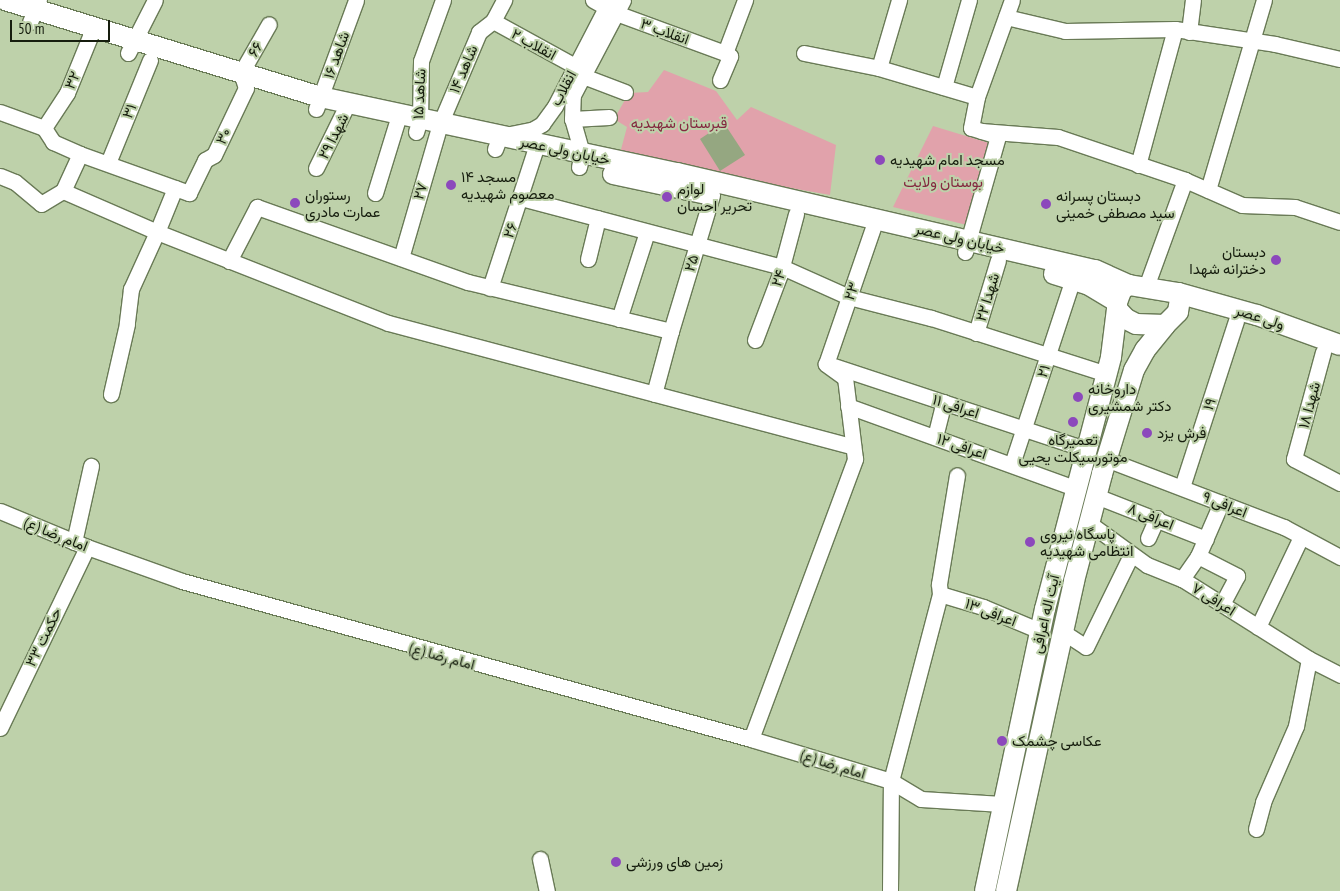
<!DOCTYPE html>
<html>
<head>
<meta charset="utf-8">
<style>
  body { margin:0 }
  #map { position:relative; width:1340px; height:891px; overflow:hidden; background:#bed1aa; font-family:"PT Sans Narrow",Vazirmatn,sans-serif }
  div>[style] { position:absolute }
  .green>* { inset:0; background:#e1a2ab }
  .building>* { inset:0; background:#95a781 }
  .roads { filter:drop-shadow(1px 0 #697a56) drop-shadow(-1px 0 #697a56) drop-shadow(0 1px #697a56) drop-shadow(0 -1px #697a56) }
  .minor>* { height:15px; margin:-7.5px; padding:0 7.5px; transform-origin:7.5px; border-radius:7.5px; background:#fff }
  .major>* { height:20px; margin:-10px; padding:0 10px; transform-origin:10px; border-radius:10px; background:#fff }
  .dots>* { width:14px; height:14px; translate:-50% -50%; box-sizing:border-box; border:2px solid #bed1aa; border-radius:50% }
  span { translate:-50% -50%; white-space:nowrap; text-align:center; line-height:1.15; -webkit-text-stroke:4px #bed1aa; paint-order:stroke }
  .street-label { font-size:15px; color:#161d0e }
  .park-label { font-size:15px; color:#842940 }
  .poi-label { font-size:15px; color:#161d0e }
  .left { translate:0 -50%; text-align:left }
  .right { translate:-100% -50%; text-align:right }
  .scale { position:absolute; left:10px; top:20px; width:100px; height:22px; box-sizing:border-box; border:2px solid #161d0e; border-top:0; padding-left:6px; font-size:15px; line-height:18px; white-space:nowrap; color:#161d0e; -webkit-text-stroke:4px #bed1aa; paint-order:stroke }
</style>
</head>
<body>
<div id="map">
  <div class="green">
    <div style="clip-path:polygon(664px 70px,716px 91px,737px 120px,751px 107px,836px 145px,830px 195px,619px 157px,627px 127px,614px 119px,629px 93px,648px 92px)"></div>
    <div style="clip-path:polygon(933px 126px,989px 143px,967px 225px,893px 207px)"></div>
  </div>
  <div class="building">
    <div style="clip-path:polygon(724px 123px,745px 155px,720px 171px,700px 139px)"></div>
  </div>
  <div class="roads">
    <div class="minor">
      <div style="left:593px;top:0;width:26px;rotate:29deg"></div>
      <div style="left:616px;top:13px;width:116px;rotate:20.2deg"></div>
      <div style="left:1006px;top:17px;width:61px;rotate:13.3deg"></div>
      <div style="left:1065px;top:31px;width:110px;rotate:-1deg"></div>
      <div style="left:1175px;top:29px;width:101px;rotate:8.5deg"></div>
      <div style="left:1275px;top:44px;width:67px;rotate:13deg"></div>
      <div style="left:493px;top:21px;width:94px;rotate:28.8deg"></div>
      <div style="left:575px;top:66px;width:13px;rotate:51deg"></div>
      <div style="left:583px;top:76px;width:45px;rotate:20.9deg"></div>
      <div style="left:30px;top:22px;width:24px;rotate:-68deg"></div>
      <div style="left:1189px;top:32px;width:32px;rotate:-83deg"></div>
      <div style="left:128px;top:53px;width:59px;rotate:-63deg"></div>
      <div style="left:804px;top:53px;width:76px;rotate:11.3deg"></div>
      <div style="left:879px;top:68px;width:102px;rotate:16.5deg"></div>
      <div style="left:977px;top:97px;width:103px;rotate:-70.2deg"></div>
      <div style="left:879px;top:68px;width:71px;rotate:-73.6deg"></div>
      <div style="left:720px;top:80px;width:26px;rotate:-67deg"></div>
      <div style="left:730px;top:56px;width:6px;rotate:-149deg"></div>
      <div style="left:725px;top:53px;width:57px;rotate:-69.3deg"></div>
      <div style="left:944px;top:87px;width:91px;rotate:-74deg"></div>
      <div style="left:316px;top:109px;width:116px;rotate:-69.8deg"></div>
      <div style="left:0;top:112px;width:47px;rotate:20deg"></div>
      <div style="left:44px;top:128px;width:17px;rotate:57deg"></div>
      <div style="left:53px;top:142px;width:30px;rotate:24deg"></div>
      <div style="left:80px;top:154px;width:116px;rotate:19.7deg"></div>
      <div style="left:189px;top:193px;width:37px;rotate:-64deg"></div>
      <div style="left:205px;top:160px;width:10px;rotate:-29deg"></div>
      <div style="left:214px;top:155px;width:74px;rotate:-64.5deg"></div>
      <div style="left:246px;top:88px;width:16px;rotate:-108deg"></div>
      <div style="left:241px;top:73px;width:56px;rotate:-60.3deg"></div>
      <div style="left:572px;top:119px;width:37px;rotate:-3deg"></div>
      <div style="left:44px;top:128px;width:42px;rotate:-56.7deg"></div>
      <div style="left:67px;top:93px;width:69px;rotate:-67.9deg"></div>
      <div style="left:981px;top:131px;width:77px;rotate:4.5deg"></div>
      <div style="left:1058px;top:137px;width:134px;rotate:18.7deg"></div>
      <div style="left:1185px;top:180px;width:62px;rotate:23.7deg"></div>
      <div style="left:1242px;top:205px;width:53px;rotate:2.2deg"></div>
      <div style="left:1295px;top:207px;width:47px;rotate:18.4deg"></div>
      <div style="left:416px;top:132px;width:14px;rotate:-73deg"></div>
      <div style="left:420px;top:119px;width:58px;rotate:-89deg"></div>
      <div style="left:421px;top:61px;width:65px;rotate:-70.2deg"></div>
      <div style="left:495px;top:149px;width:14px;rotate:-69deg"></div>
      <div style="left:500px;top:136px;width:33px;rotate:-11deg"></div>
      <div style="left:532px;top:130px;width:12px;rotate:-31deg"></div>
      <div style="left:542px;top:124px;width:22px;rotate:-54deg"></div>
      <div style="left:555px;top:106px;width:119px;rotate:-62.6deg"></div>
      <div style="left:80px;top:154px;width:41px;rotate:114.7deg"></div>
      <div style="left:63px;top:191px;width:103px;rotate:23.6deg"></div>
      <div style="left:157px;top:232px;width:63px;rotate:114.5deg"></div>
      <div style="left:131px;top:289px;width:35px;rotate:97deg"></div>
      <div style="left:127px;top:324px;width:72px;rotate:102.9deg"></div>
      <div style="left:108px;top:163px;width:111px;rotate:-67.8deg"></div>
      <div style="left:1138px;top:165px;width:141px;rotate:-74.8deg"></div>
      <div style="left:579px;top:167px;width:14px;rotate:-78deg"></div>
      <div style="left:582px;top:153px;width:35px;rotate:-106deg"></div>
      <div style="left:572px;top:119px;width:24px;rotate:-88deg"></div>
      <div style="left:573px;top:95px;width:107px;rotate:-62.2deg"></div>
      <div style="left:316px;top:168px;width:72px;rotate:-63.8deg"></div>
      <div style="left:0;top:176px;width:16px;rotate:22deg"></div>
      <div style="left:15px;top:182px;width:34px;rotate:40deg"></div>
      <div style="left:41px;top:204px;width:26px;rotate:-31deg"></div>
      <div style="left:175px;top:188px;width:48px;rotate:112.2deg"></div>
      <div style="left:157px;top:232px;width:248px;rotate:21.5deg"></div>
      <div style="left:388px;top:323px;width:481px;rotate:14.9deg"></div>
      <div style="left:1208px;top:190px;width:198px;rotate:-73.6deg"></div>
      <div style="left:375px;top:193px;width:82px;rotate:-72.9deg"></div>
      <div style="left:521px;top:198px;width:270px;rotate:14.8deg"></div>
      <div style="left:782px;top:267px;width:73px;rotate:24.1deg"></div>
      <div style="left:849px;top:297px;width:85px;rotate:14.4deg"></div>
      <div style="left:931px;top:318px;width:184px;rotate:17.7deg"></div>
      <div style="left:965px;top:252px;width:121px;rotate:-74.1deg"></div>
      <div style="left:998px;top:136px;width:28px;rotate:-163deg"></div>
      <div style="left:971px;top:128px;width:32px;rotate:-79deg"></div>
      <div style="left:401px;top:258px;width:140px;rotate:-73.8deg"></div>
      <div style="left:440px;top:124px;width:100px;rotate:-67deg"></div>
      <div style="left:479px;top:32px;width:18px;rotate:-38deg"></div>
      <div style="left:493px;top:21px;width:24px;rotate:-62deg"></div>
      <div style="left:588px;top:259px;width:42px;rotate:-76.3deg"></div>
      <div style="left:229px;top:261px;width:61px;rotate:-62.6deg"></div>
      <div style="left:257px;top:207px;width:224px;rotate:19.6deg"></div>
      <div style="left:468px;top:282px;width:209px;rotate:13.6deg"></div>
      <div style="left:671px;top:331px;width:65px;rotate:105.1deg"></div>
      <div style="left:1146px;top:287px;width:114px;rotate:-70deg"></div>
      <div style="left:490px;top:288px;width:151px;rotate:-71.9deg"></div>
      <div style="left:619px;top:319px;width:91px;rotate:-72.2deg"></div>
      <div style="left:671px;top:331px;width:142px;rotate:-73.2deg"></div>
      <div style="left:976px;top:333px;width:76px;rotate:-73.2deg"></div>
      <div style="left:755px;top:340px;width:71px;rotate:-69.3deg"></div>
      <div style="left:780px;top:274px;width:62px;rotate:-75.1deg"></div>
      <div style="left:1323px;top:352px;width:111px;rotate:105.2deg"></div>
      <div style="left:1294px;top:459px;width:52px;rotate:27.6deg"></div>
      <div style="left:826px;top:364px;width:153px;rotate:-71deg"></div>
      <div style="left:834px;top:366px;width:264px;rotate:18.3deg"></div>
      <div style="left:848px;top:406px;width:241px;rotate:19.9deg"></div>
      <div style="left:935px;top:437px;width:36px;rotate:-76deg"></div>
      <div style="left:1106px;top:459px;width:191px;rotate:20.9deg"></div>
      <div style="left:1284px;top:527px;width:64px;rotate:28.2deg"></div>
      <div style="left:1012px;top:464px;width:195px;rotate:-71.8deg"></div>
      <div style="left:1182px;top:487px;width:175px;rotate:-72deg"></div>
      <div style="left:1096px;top:496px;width:118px;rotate:21.4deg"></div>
      <div style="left:0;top:511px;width:94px;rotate:22.5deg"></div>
      <div style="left:87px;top:547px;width:101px;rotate:19.7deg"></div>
      <div style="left:182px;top:581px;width:591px;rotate:15.52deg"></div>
      <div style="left:751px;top:739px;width:146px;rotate:16.7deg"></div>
      <div style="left:891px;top:781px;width:35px;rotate:31deg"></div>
      <div style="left:921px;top:799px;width:81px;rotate:3.5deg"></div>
      <div style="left:1089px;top:523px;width:72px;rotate:35.9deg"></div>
      <div style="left:1147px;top:565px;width:38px;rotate:22deg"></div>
      <div style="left:1182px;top:579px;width:150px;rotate:32.2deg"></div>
      <div style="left:1309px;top:659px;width:35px;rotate:27deg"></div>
      <div style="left:1148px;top:538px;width:22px;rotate:-66deg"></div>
      <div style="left:74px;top:542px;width:78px;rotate:-77.4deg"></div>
      <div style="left:1198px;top:556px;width:44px;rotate:27.1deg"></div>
      <div style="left:1237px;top:576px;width:32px;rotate:118deg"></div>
      <div style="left:1182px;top:579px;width:28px;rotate:-55deg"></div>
      <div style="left:1198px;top:556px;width:58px;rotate:-66.5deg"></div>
      <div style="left:940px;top:594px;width:45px;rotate:16.8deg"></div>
      <div style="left:983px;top:607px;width:62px;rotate:22.8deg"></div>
      <div style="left:1258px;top:627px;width:100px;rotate:-64.5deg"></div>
      <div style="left:1063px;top:632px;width:27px;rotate:33deg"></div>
      <div style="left:1086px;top:647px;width:102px;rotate:-63.9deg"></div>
      <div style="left:0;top:728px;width:201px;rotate:-64.3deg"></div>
      <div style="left:751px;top:739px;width:299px;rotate:-69.6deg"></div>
      <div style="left:855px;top:459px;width:82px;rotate:-97deg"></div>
      <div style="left:845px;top:378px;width:24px;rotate:-144deg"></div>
      <div style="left:1256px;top:829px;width:28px;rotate:-75deg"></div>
      <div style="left:1263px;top:802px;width:83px;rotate:-66.5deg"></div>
      <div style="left:1296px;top:726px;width:68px;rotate:-79deg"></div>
      <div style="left:540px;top:859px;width:33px;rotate:78deg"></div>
      <div style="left:890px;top:891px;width:110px;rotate:-89.5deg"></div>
      <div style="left:891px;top:781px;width:193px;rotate:-75.3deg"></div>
      <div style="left:940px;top:594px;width:10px;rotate:-96deg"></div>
      <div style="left:939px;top:584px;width:110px;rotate:-80.6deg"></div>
    </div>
    <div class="major">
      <div style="left:5px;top:0;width:331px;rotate:17.1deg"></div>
      <div style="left:321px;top:97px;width:364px;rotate:12.1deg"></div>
      <div style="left:677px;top:173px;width:429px;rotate:13.1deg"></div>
      <div style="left:1095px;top:270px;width:37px;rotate:24deg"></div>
      <div style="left:1129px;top:285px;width:50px;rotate:9.3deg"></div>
      <div style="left:1178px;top:293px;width:6px;rotate:72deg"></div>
      <div style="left:1180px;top:299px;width:13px;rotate:99deg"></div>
      <div style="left:1178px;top:312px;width:18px;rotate:135deg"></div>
      <div style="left:1165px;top:325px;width:29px;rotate:-178deg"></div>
      <div style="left:1136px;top:324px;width:11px;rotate:-153deg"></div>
      <div style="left:1126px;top:319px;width:13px;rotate:-132deg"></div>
      <div style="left:1117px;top:309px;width:7px;rotate:-90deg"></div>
      <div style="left:1117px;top:302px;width:14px;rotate:-69deg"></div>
      <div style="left:1122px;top:289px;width:8px;rotate:-30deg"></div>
      <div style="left:613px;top:174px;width:91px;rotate:12.1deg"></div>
      <div style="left:1054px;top:274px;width:37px;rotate:17deg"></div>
      <div style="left:1089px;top:285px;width:33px;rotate:31deg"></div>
      <div style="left:1178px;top:293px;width:82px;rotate:15.6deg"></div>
      <div style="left:1257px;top:315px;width:88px;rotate:19.9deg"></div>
      <div style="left:985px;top:891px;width:288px;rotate:-78deg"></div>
      <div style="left:1045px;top:609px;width:260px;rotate:-75.3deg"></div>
      <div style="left:1111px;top:357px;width:48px;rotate:-82.9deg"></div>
      <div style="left:1006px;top:891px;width:317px;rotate:-77.6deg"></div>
      <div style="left:1074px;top:581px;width:111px;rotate:-75.3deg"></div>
      <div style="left:1102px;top:474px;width:109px;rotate:-72.9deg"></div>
      <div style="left:1134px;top:370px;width:23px;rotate:-61deg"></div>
      <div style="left:1145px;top:350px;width:32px;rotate:-51deg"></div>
    </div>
  </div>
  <div class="dots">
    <div style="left:880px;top:160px;background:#8c48bc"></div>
    <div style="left:451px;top:185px;background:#8c48bc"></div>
    <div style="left:667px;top:197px;background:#8c48bc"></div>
    <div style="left:295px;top:203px;background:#8c48bc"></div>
    <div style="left:1046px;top:204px;background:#8c48bc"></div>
    <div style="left:1276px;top:260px;background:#8c48bc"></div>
    <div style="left:1078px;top:397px;background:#8c48bc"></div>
    <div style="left:1073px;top:422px;background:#8c48bc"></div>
    <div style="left:1147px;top:433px;background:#8c48bc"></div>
    <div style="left:1030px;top:542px;background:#8c48bc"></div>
    <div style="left:1002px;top:741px;background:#8c48bc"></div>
    <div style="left:616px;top:862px;background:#8c48bc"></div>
  </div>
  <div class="street-label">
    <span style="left:665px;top:31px;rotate:20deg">انقلاب ۳</span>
    <span style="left:534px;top:44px;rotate:29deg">انقلاب ۲</span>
    <span style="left:255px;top:49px;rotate:-60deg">۶۶</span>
    <span style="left:336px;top:55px;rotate:-70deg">شاهد ۱۶</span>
    <span style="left:463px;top:69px;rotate:-67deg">شاهد ۱۴</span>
    <span style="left:72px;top:80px;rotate:-67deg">۳۲</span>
    <span style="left:563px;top:88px;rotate:-62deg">انقلاب</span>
    <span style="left:419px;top:94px;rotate:-87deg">شاهد ۱۵</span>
    <span style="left:129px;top:111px;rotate:-68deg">۳۱</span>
    <span style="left:223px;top:136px;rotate:-65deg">۳۰</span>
    <span style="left:333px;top:136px;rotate:-63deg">شهدا ۲۹</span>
    <span style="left:565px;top:150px;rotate:12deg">خیابان ولی عصر</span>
    <span style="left:420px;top:191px;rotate:-74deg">۲۷</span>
    <span style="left:510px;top:230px;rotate:-71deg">۲۶</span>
    <span style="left:960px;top:238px;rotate:13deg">خیابان ولی عصر</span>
    <span style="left:691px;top:263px;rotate:-73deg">۲۵</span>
    <span style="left:778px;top:278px;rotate:-71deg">۲۴</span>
    <span style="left:851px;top:291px;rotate:-71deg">۲۳</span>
    <span style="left:987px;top:297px;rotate:-73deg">شهدا ۲۲</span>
    <span style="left:1260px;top:317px;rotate:18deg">ولی عصر</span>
    <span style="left:1043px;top:371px;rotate:-72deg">۲۱</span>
    <span style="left:1209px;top:404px;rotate:-72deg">۱۹</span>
    <span style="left:1309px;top:405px;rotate:-75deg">شهدا ۱۸</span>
    <span style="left:956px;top:406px;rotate:18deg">اعرافی ۱۱</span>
    <span style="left:962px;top:446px;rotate:19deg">اعرافی ۱۲</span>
    <span style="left:1225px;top:504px;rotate:22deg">اعرافی ۹</span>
    <span style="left:1151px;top:516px;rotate:22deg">اعرافی ۸</span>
    <span style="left:56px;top:534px;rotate:22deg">امام رضا (ع)</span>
    <span style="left:1214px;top:599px;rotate:32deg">اعرافی ۷</span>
    <span style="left:991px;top:612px;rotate:21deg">اعرافی ۱۳</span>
    <span style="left:1045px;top:614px;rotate:-77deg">آیت اله اعرافی</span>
    <span style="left:43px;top:637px;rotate:-64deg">حکمت ۳۳</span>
    <span style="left:442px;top:656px;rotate:15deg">امام رضا (ع)</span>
    <span style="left:833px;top:764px;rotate:17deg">امام رضا (ع)</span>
  </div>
  <div class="park-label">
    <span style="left:679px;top:123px">قبرستان شهیدیه</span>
    <span style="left:943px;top:182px">بوستان ولایت</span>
  </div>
  <div class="poi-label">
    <span class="left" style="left:890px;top:160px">مسجد امام شهیدیه</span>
    <span class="left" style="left:461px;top:185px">مسجد ۱۴<br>معصوم شهیدیه</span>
    <span class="left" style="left:677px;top:197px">لوازم<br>تحریر احسان</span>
    <span class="left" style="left:305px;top:203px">رستوران<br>عمارت مادری</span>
    <span class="left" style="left:1056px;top:204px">دبستان پسرانه<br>سید مصطفی خمینی</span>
    <span class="right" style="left:1266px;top:260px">دبستان<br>دخترانه شهدا</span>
    <span class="left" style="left:1088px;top:397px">داروخانه<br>دکتر شمشیری</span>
    <span class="left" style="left:1157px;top:433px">فرش یزد</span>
    <span style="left:1073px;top:448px">تعمیرگاه<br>موتورسیکلت یحیی</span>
    <span class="left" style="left:1040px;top:542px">پاسگاه نیروی<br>انتظامی شهیدیه</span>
    <span class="left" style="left:1012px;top:741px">عکاسی چشمک</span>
    <span class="left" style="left:626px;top:862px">زمین های ورزشی</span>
  </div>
  <div class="scale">50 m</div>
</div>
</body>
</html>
